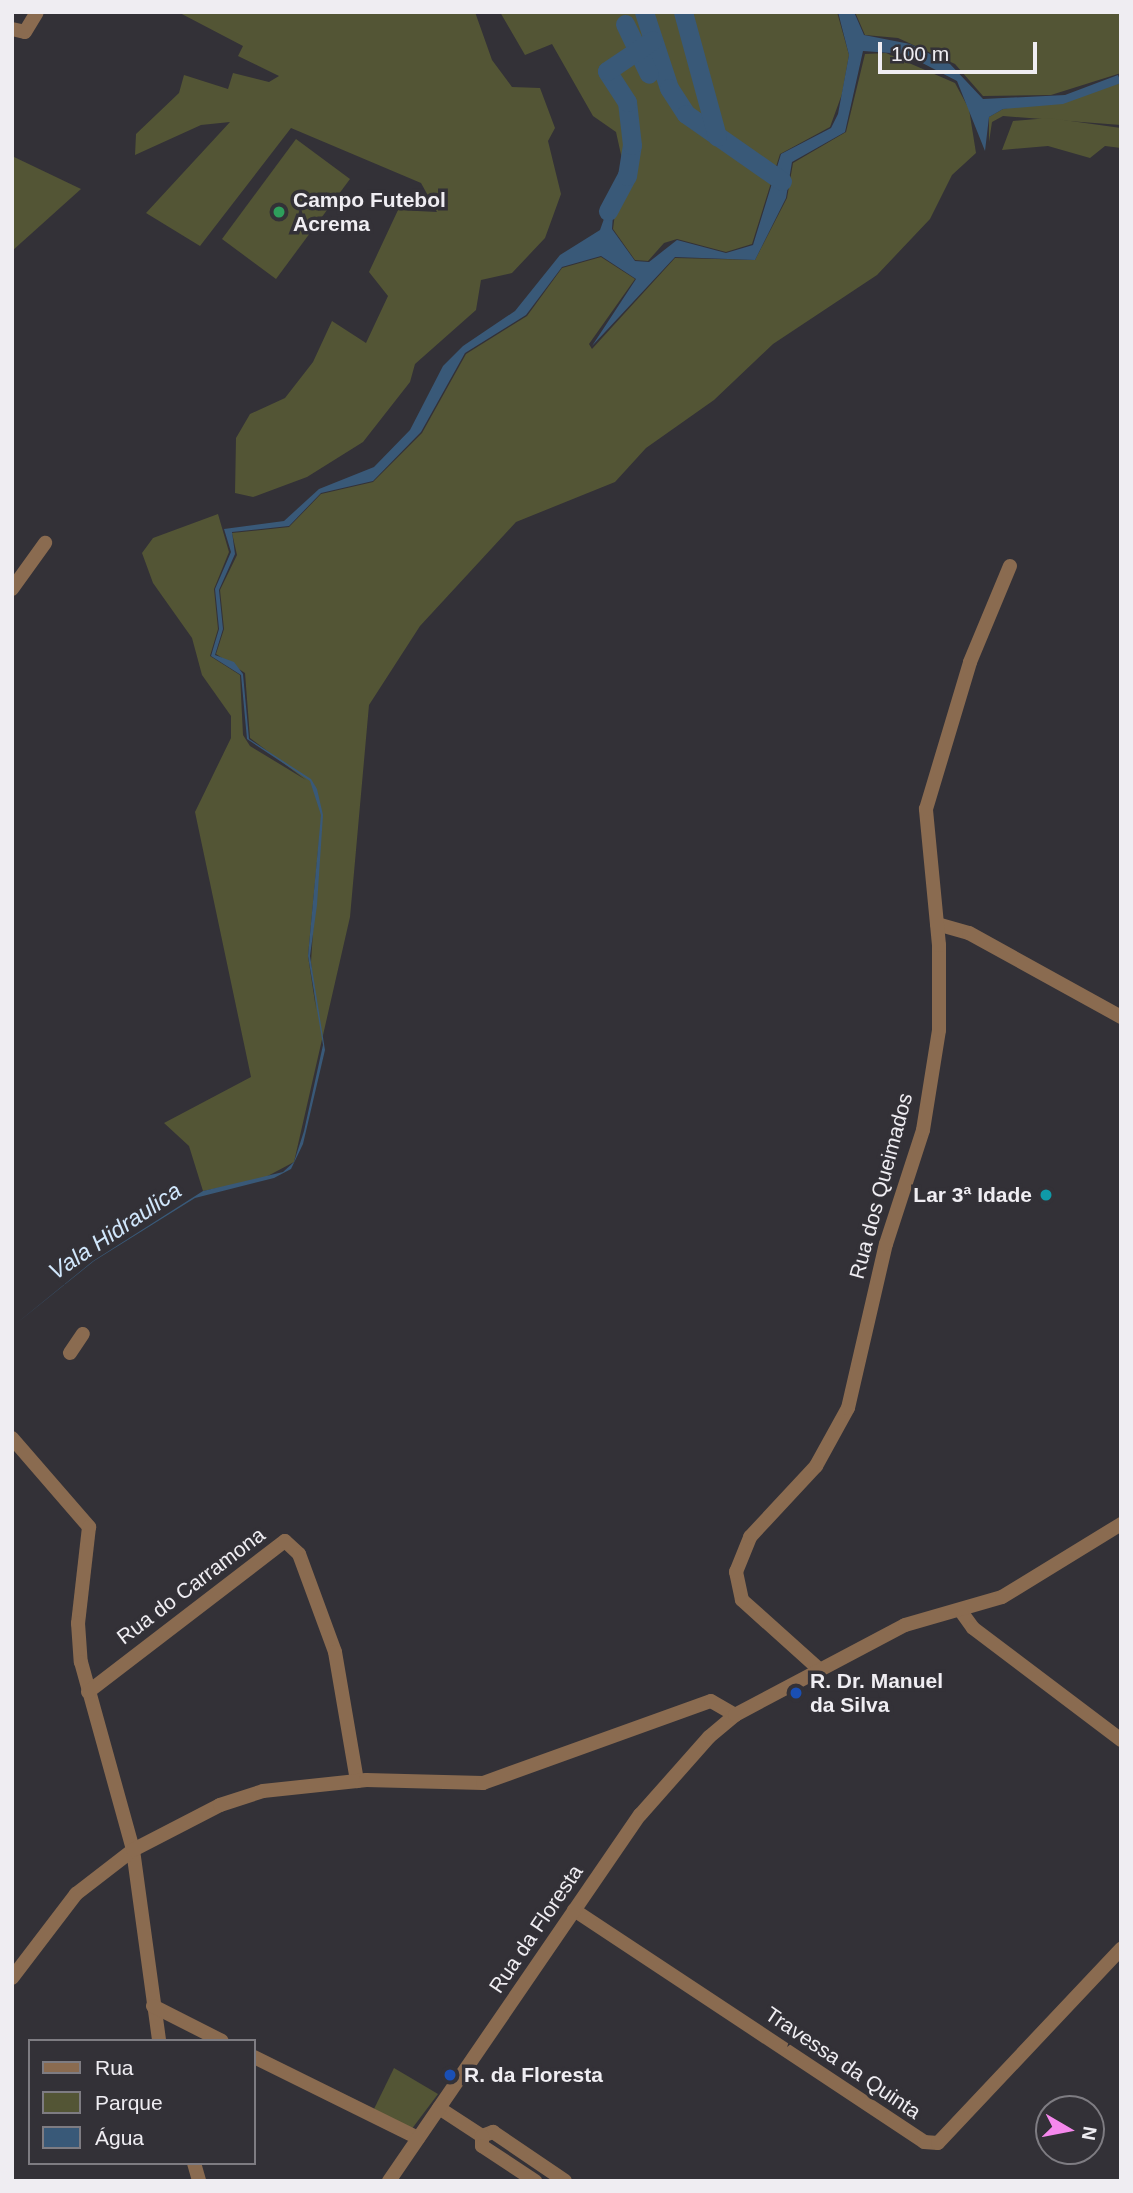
<!DOCTYPE html>
<html>
<head>
<meta charset="utf-8">
<style>
  body { margin:0 }
  #map { position:relative; width:1133px; height:2193px; overflow:hidden; background:#333137; font-family:Arial,sans-serif }
  div>[style] { position:absolute }
  .green>* { inset:0; background:#535535 }
  .water>* { inset:0; background:#395978 }
  .river>* { height:19px; margin:-9.5px; padding:0 9.5px; transform-origin:9.5px; border-radius:9.5px; background:#395978 }
  .minor>* { height:14px; margin:-7px; padding:0 7px; transform-origin:7px; border-radius:7px; background:#8a6b50 }
  .dots>* { width:19px; height:19px; translate:-50% -50%; box-sizing:border-box; border:4px solid #333137; border-radius:50% }
  span { translate:-50% -50%; white-space:nowrap; text-align:center; line-height:1.15; -webkit-text-stroke:7px #333137; paint-order:stroke }
  .poi-label { font-size:21px; color:#efedf2; font-weight:700 }
  .left { translate:0 -50%; text-align:left }
  .right { translate:-100% -50%; text-align:right }
  .street-label { font-size:21px; color:#efedf2 }
  .water-label { font-size:23px; color:#d1e7fc; font-style:italic }
  .frame { position:absolute; inset:0; border:14px solid #efedf2; pointer-events:none }
  .legend { position:absolute; left:28px; top:2039px; width:228px; height:126px; box-sizing:border-box; background:#333137; border:2px solid #7e7c82; margin:0; padding:9px 12px; list-style:none; font-size:21px; color:#efedf2 }
  .legend li { display:flex; align-items:center; gap:14px; height:35px }
  .legend b { width:35px; border:2px solid #7e7c82 }
  .north { position:absolute; left:1035px; top:2095px; width:70px; height:70px; box-sizing:border-box; background:#333137; border:2px solid #7e7c82; border-radius:50%; rotate:100deg; font-size:19px; font-weight:700; line-height:28px; text-align:center; color:#efedf2 }
  .north::after { content:''; display:block; margin:auto; width:24px; height:32px; background:#f688ed; clip-path:polygon(50% 0,100% 100%,50% 72%,0 100%) }
  .scale { position:absolute; left:878px; top:42px; width:159px; height:32px; box-sizing:border-box; border:4px solid #efedf2; border-top:0; padding-left:9px; font-size:21px; line-height:24px; white-space:nowrap; color:#efedf2; -webkit-text-stroke:5px #333137; paint-order:stroke }
</style>
</head>
<body>
<div id="map">
  <div class="green">
    <div style="clip-path:polygon(178px 12px,475px 12px,492px 60px,512px 87px,540px 88px,555px 128px,548px 141px,561px 194px,545px 238px,512px 273px,481px 280px,476px 310px,415px 364px,410px 382px,363px 442px,307px 477px,253px 497px,235px 493px,236px 438px,250px 414px,285px 398px,313px 362px,332px 321px,366px 343px,388px 296px,369px 272px,398px 210px,437px 212px,421px 183px,291px 128px,200px 246px,146px 213px,230px 122px,201px 125px,135px 155px,136px 134px,179px 93px,184px 75px,228px 89px,233px 73px,269px 82px,279px 76px,238px 56px,243px 46px)"></div>
    <div style="clip-path:polygon(500px 12px,837px 12px,849px 55px,842px 94px,830px 127px,780px 154px,752px 244px,726px 252px,677px 239px,664px 243px,648px 261px,635px 260px,613px 229px,622px 159px,616px 132px,593px 116px,552px 44px,525px 55px)"></div>
    <div style="clip-path:polygon(855px 12px,1121px 12px,1121px 73px,1051px 95px,983px 96px,955px 64px,898px 38px,865px 35px)"></div>
    <div style="clip-path:polygon(evenodd,886px 53px,955px 83px,969px 109px,976px 153px,952px 175px,930px 219px,877px 275px,773px 344px,714px 400px,646px 448px,615px 482px,516px 522px,420px 626px,369px 705px,350px 917px,294px 1162px,262px 1179px,203px 1191px,189px 1146px,164px 1123px,251px 1077px,195px 812px,231px 738px,231px 716px,202px 675px,192px 638px,153px 583px,142px 553px,153px 538px,218px 514px,229px 552px,214px 589px,218px 629px,210px 656px,240px 675px,243px 735px,250px 746px,306px 780px,250px 738px,245px 673px,216px 654px,224px 629px,220px 590px,237px 555px,232px 533px,289px 527px,321px 494px,373px 482px,422px 433px,466px 354px,527px 316px,562px 268px,601px 257px,635px 279px,589px 344px,592px 349px,675px 258px,755px 260px,787px 198px,793px 163px,846px 132px,865px 54px,886px 53px,319px 840px,311px 962px,316px 1009px,308px 956px,319px 840px)"></div>
    <div style="clip-path:polygon(1121px 83px,1121px 125px,1003px 116px,992px 122px,989px 142px,989px 117px,1003px 109px)"></div>
    <div style="clip-path:polygon(1049px 118px,1121px 128px,1121px 148px,1105px 146px,1090px 158px,1048px 146px,1002px 150px,1013px 121px)"></div>
    <div style="clip-path:polygon(296px 139px,350px 179px,276px 279px,222px 239px)"></div>
    <div style="clip-path:polygon(12px 156px,81px 189px,12px 251px)"></div>
    <div style="clip-path:polygon(394px 2068px,438px 2094px,411px 2130px,373px 2111px)"></div>
  </div>
  <div class="water">
    <div style="clip-path:polygon(838px 12px,854px 12px,864px 35px,910px 44px,950px 64px,983px 99px,1065px 95px,1118px 75px,1121px 83px,1063px 104px,1003px 109px,989px 117px,985px 151px,957px 81px,905px 54px,863px 51px,845px 132px,792px 162px,786px 198px,755px 260px,675px 257px,592px 346px,636px 279px,601px 256px,562px 267px,526px 315px,465px 353px,421px 432px,373px 481px,321px 493px,289px 526px,232px 532px,235px 554px,219px 590px,223px 629px,215px 655px,234px 662px,243px 674px,249px 739px,311px 779px,317px 789px,323px 815px,317px 905px,310px 956px,325px 1050px,303px 1144px,291px 1169px,274px 1178px,195px 1198px,94px 1261px,12px 1327px,93px 1261px,203px 1191px,283px 1172px,294px 1162px,304px 1131px,323px 1045px,308px 956px,321px 815px,310px 781px,247px 739px,241px 675px,211px 656px,219px 629px,215px 589px,231px 552px,224px 529px,284px 521px,319px 489px,374px 467px,410px 430px,443px 366px,463px 346px,515px 311px,560px 255px,600px 230px,615px 188px,612px 229px,635px 261px,649px 262px,677px 240px,726px 253px,753px 245px,781px 154px,831px 128px,838px 114px,849px 55px)"></div>
  </div>
  <div class="river">
    <div style="left:644px;top:12px;width:80px;rotate:71.8deg"></div>
    <div style="left:669px;top:88px;width:31px;rotate:57deg"></div>
    <div style="left:686px;top:114px;width:117px;rotate:34.9deg"></div>
    <div style="left:683px;top:12px;width:129px;rotate:74.7deg"></div>
    <div style="left:625px;top:24px;width:55px;rotate:64.4deg"></div>
    <div style="left:608px;top:211px;width:40px;rotate:-62deg"></div>
    <div style="left:627px;top:176px;width:31px;rotate:-81deg"></div>
    <div style="left:632px;top:145px;width:43px;rotate:-96.6deg"></div>
    <div style="left:627px;top:102px;width:37px;rotate:-123deg"></div>
    <div style="left:607px;top:71px;width:55px;rotate:-34deg"></div>
  </div>
  <div class="minor">
    <div style="left:12px;top:29px;width:13px;rotate:13deg"></div>
    <div style="left:25px;top:32px;width:23px;rotate:-59deg"></div>
    <div style="left:12px;top:589px;width:57px;rotate:-54.3deg"></div>
    <div style="left:937px;top:924px;width:33px;rotate:16deg"></div>
    <div style="left:969px;top:933px;width:174px;rotate:28.9deg"></div>
    <div style="left:70px;top:1353px;width:23px;rotate:-56deg"></div>
    <div style="left:12px;top:1438px;width:118px;rotate:49.1deg"></div>
    <div style="left:89px;top:1527px;width:97px;rotate:96.5deg"></div>
    <div style="left:78px;top:1623px;width:39px;rotate:86deg"></div>
    <div style="left:81px;top:1662px;width:195px;rotate:74.5deg"></div>
    <div style="left:133px;top:1850px;width:193px;rotate:82.2deg"></div>
    <div style="left:960px;top:1610px;width:22px;rotate:54deg"></div>
    <div style="left:973px;top:1628px;width:186px;rotate:37.1deg"></div>
    <div style="left:820px;top:1670px;width:105px;rotate:-138.1deg"></div>
    <div style="left:742px;top:1600px;width:29px;rotate:-102deg"></div>
    <div style="left:736px;top:1572px;width:38px;rotate:-68deg"></div>
    <div style="left:750px;top:1537px;width:97px;rotate:-47.1deg"></div>
    <div style="left:816px;top:1466px;width:66px;rotate:-61.1deg"></div>
    <div style="left:848px;top:1408px;width:168px;rotate:-77deg"></div>
    <div style="left:886px;top:1244px;width:120px;rotate:-72deg"></div>
    <div style="left:923px;top:1130px;width:101px;rotate:-80.9deg"></div>
    <div style="left:939px;top:1030px;width:85px;rotate:-90deg"></div>
    <div style="left:939px;top:945px;width:137px;rotate:-95.5deg"></div>
    <div style="left:926px;top:809px;width:153px;rotate:-73.3deg"></div>
    <div style="left:970px;top:662px;width:104px;rotate:-67.4deg"></div>
    <div style="left:88px;top:1692px;width:248px;rotate:-37.5deg"></div>
    <div style="left:285px;top:1541px;width:19px;rotate:43deg"></div>
    <div style="left:299px;top:1554px;width:104px;rotate:69.8deg"></div>
    <div style="left:335px;top:1652px;width:131px;rotate:80.3deg"></div>
    <div style="left:574px;top:1910px;width:420px;rotate:33.5deg"></div>
    <div style="left:924px;top:2142px;width:14px;rotate:4deg"></div>
    <div style="left:938px;top:2143px;width:267px;rotate:-46.7deg"></div>
    <div style="left:12px;top:1978px;width:106px;rotate:-52.7deg"></div>
    <div style="left:76px;top:1894px;width:72px;rotate:-37.7deg"></div>
    <div style="left:133px;top:1850px;width:98px;rotate:-27.3deg"></div>
    <div style="left:220px;top:1805px;width:45px;rotate:-18deg"></div>
    <div style="left:263px;top:1791px;width:104px;rotate:-6.1deg"></div>
    <div style="left:366px;top:1780px;width:117px;rotate:1.5deg"></div>
    <div style="left:483px;top:1783px;width:242px;rotate:-19.8deg"></div>
    <div style="left:711px;top:1701px;width:28px;rotate:30deg"></div>
    <div style="left:153px;top:2006px;width:77px;rotate:26.9deg"></div>
    <div style="left:254px;top:2057px;width:183px;rotate:26.3deg"></div>
    <div style="left:439px;top:2108px;width:51px;rotate:33.1deg"></div>
    <div style="left:482px;top:2136px;width:12px;rotate:-20deg"></div>
    <div style="left:493px;top:2132px;width:87px;rotate:34.2deg"></div>
    <div style="left:482px;top:2136px;width:10px;rotate:90deg"></div>
    <div style="left:482px;top:2146px;width:64px;rotate:33.4deg"></div>
    <div style="left:194px;top:2163px;width:19px;rotate:74deg"></div>
    <div style="left:389px;top:2181px;width:444px;rotate:-55.6deg"></div>
    <div style="left:640px;top:1815px;width:104px;rotate:-48.5deg"></div>
    <div style="left:709px;top:1737px;width:34px;rotate:-40deg"></div>
    <div style="left:735px;top:1715px;width:192px;rotate:-27.9deg"></div>
    <div style="left:905px;top:1625px;width:101px;rotate:-16.1deg"></div>
    <div style="left:1002px;top:1597px;width:140px;rotate:-31.5deg"></div>
  </div>
  <div class="dots">
    <div style="left:279px;top:212px;background:#2e9e5b"></div>
    <div style="left:1046px;top:1195px;background:#0f9aa8"></div>
    <div style="left:796px;top:1693px;background:#1a4fb4"></div>
    <div style="left:450px;top:2075px;background:#1a4fb4"></div>
  </div>
  <div class="poi-label">
    <span class="left" style="left:293px;top:212px">Campo Futebol<br>Acrema</span>
    <span class="right" style="left:1032px;top:1195px">Lar 3ª Idade</span>
    <span class="left" style="left:810px;top:1693px">R. Dr. Manuel<br>da Silva</span>
    <span class="left" style="left:464px;top:2075px">R. da Floresta</span>
  </div>
  <div class="street-label">
    <span style="left:881px;top:1186px;rotate:-75deg">Rua dos Queimados</span>
    <span style="left:191px;top:1586px;rotate:-37deg">Rua do Carramona</span>
    <span style="left:536px;top:1929px;rotate:-56deg">Rua da Floresta</span>
    <span style="left:843px;top:2063px;rotate:34deg">Travessa da Quinta</span>
  </div>
  <div class="water-label">
    <span style="left:115px;top:1231px;rotate:-34deg">Vala Hidraulica</span>
  </div>
  <div class="frame"></div>
  <ul class="legend">
  <li><b style="height:9px;background:#8a6b50"></b>Rua</li>
  <li><b style="height:19px;background:#535535"></b>Parque</li>
  <li><b style="height:19px;background:#395978"></b>Água</li>
  </ul>
  <div class="north">N</div>
  <div class="scale">100 m</div>
</div>
</body>
</html>
